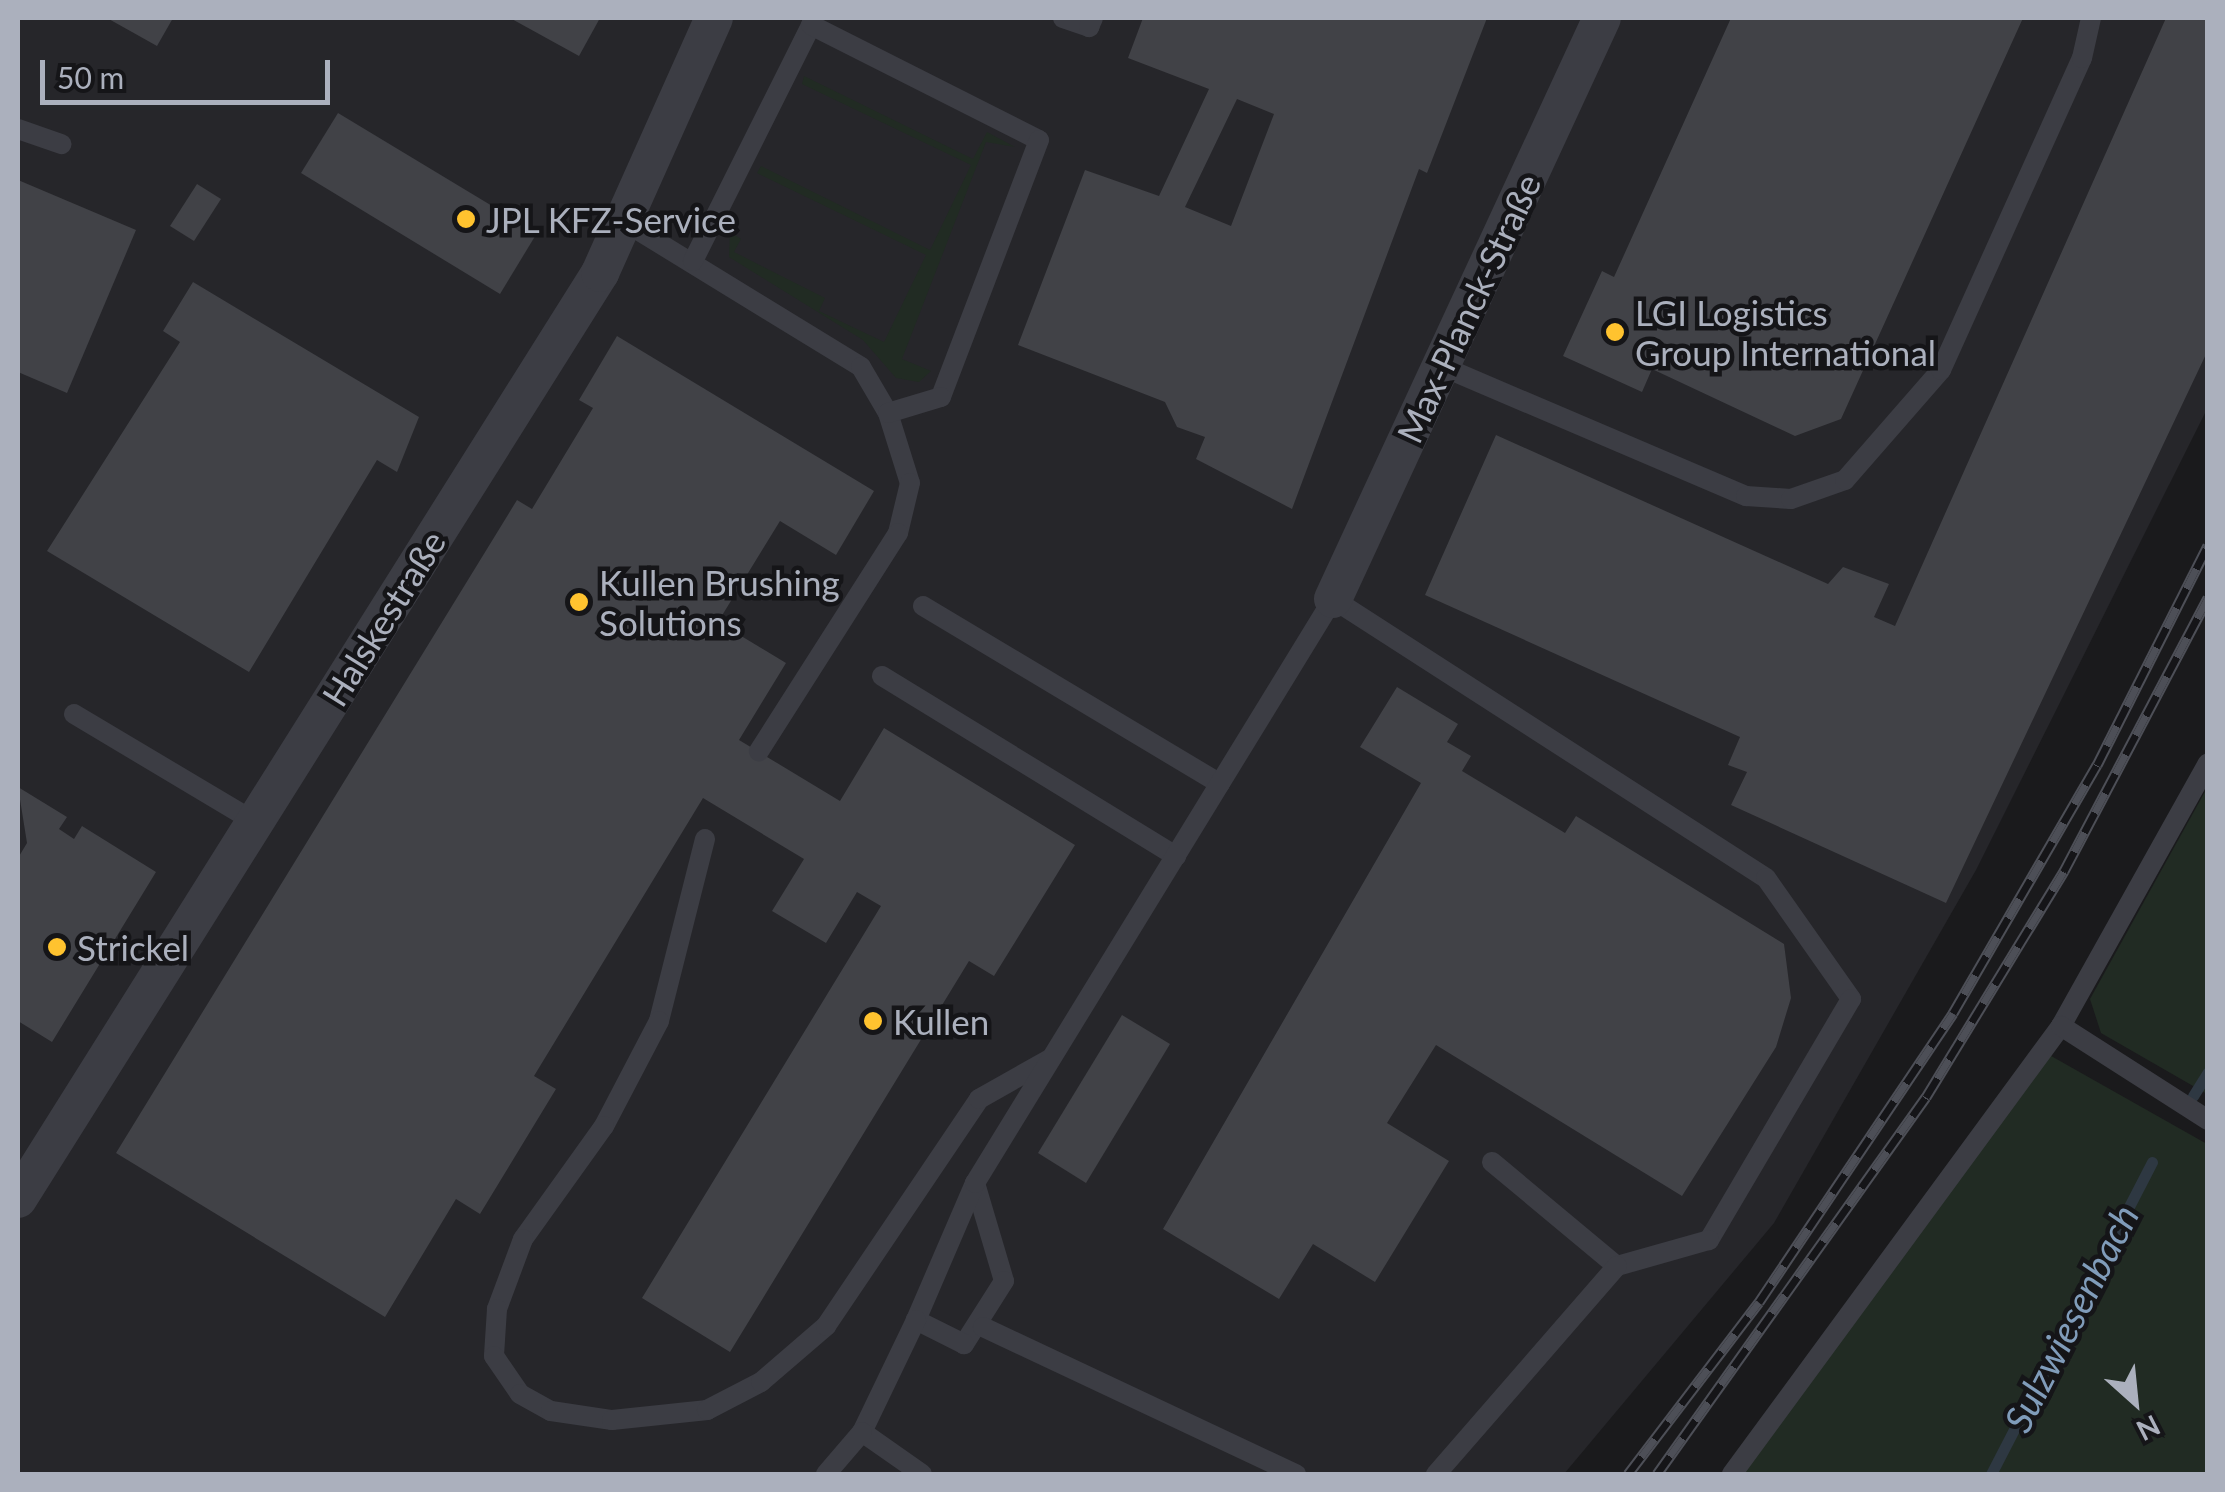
<!DOCTYPE html>
<html>
<head>
<meta charset="utf-8">
<style>
  body { margin:0 }
  #map { position:relative; width:2225px; height:1492px; overflow:hidden; background:#1a1a1c; font-family:Lato,sans-serif }
  div>[style] { position:absolute }
  .built>* { inset:0; background:#26262a }
  .green>* { inset:0; background:#212b23 }
  .stream>* { height:11px; margin:-5.5px; padding:0 5.5px; transform-origin:5.5px; border-radius:5.5px; background:#2e3842 }
  .building>* { inset:0; background:#414247 }
  .lane>* { height:20px; margin:-10px; padding:0 10px; transform-origin:10px; border-radius:10px; background:#3c3d44 }
  .street>* { height:38px; margin:-19px; padding:0 19px; transform-origin:19px; border-radius:19px; background:#3c3d44 }
  .rail>* { height:11px; margin-top:-5.5px; transform-origin:0; background:repeating-linear-gradient(90deg,#151518 0 22px,#4d4f57 0 44px); box-sizing:border-box; border-block:2px solid #4d4f57 }
  .dots>* { width:28px; height:28px; translate:-50% -50%; box-sizing:border-box; border:5px solid #151518; border-radius:50% }
  span { translate:-50% -50%; white-space:nowrap; text-align:center; line-height:1.15; -webkit-text-stroke:9px #151518; paint-order:stroke }
  .poi-label { font-size:35px; color:#abb0bd }
  .left { translate:0 -50%; text-align:left }
  .street-label { font-size:35px; color:#abb0bd }
  .water-label { font-size:38px; color:#809cba; font-style:italic }
  .frame { position:absolute; inset:0; border:20px solid #abb0bd; pointer-events:none }
  .north { position:absolute; left:2085px; top:1352px; width:100px; height:100px; -webkit-text-stroke:8px #151518; paint-order:stroke; rotate:153deg; font-size:28px; font-weight:700; line-height:40px; text-align:center; color:#abb0bd }
  .north::after { content:''; display:block; margin:auto; width:35px; height:45px; background:#abb0bd; clip-path:polygon(50% 0,100% 100%,50% 72%,0 100%) }
  .scale { position:absolute; left:40px; top:60px; width:290px; height:45px; box-sizing:border-box; border:5px solid #abb0bd; border-top:0; padding-left:12px; font-size:30px; line-height:35px; white-space:nowrap; color:#abb0bd; -webkit-text-stroke:8px #151518; paint-order:stroke }
</style>
</head>
<body>
<div id="map">
  <div class="built">
    <div style="clip-path:polygon(18px 18px,2207px 18px,2207px 409px,1976px 870px,1774px 1223px,1564px 1474px,18px 1474px)"></div>
  </div>
  <div class="green">
    <div style="clip-path:polygon(804px 76px,973px 159px,987px 132px,1015px 147px,986px 142px,902px 359px,931px 371px,919px 382px,896px 378px,863px 340px,729px 257px,730px 232px,741px 239px,734px 252px,825px 298px,819px 311px,884px 342px,926px 255px,757px 173px,761px 166px,930px 250px,971px 165px,802px 84px)"></div>
    <div style="clip-path:polygon(2207px 788px,2207px 1094px,2101px 1033px,2090px 999px)"></div>
    <div style="clip-path:polygon(2037px 1048px,2207px 1144px,2207px 1474px,1735px 1474px)"></div>
  </div>
  <div class="stream">
    <div style="left:2193px;top:1096px;width:28px;rotate:-58deg"></div>
    <div style="left:1991px;top:1474px;width:351px;rotate:-62.7deg"></div>
  </div>
  <div class="building">
    <div style="clip-path:polygon(107px 18px,173px 18px,157px 46px)"></div>
    <div style="clip-path:polygon(510px 18px,600px 18px,579px 56px)"></div>
    <div style="clip-path:polygon(evenodd,1143px 18px,1487px 18px,1427px 173px,1419px 169px,1292px 509px,1196px 459px,1205px 437px,1177px 427px,1165px 402px,1018px 345px,1085px 170px,1159px 196px,1209px 89px,1128px 58px,1143px 18px,1237px 99px,1274px 114px,1231px 226px,1185px 207px,1237px 99px)"></div>
    <div style="clip-path:polygon(1731px 18px,2023px 18px,1841px 419px,1795px 436px,1652px 369px,1642px 392px,1563px 356px,1602px 271px,1614px 277px)"></div>
    <div style="clip-path:polygon(2166px 18px,2208px 18px,2208px 350px,1946px 903px,1731px 805px,1747px 772px,1728px 765px,1740px 737px,1425px 595px,1496px 435px,1828px 584px,1843px 567px,1889px 584px,1874px 617px,1895px 626px)"></div>
    <div style="clip-path:polygon(338px 113px,537px 233px,500px 294px,301px 173px)"></div>
    <div style="clip-path:polygon(18px 180px,136px 230px,67px 393px,18px 372px)"></div>
    <div style="clip-path:polygon(197px 184px,221px 199px,194px 241px,170px 226px)"></div>
    <div style="clip-path:polygon(193px 282px,419px 417px,397px 472px,377px 460px,249px 672px,47px 551px,180px 342px,163px 331px)"></div>
    <div style="clip-path:polygon(617px 336px,874px 491px,836px 555px,780px 521px,718px 622px,786px 663px,739px 740px,840px 801px,884px 728px,1075px 845px,994px 976px,969px 961px,730px 1352px,642px 1298px,881px 906px,857px 892px,826px 943px,772px 911px,804px 859px,703px 798px,534px 1076px,556px 1089px,480px 1214px,456px 1199px,385px 1317px,116px 1153px,517px 500px,532px 509px,593px 408px,579px 400px)"></div>
    <div style="clip-path:polygon(1397px 687px,1458px 724px,1447px 742px,1471px 756px,1462px 771px,1565px 833px,1576px 816px,1784px 944px,1791px 998px,1776px 1047px,1682px 1196px,1436px 1045px,1387px 1123px,1449px 1161px,1375px 1282px,1313px 1244px,1279px 1299px,1163px 1229px,1421px 783px,1360px 747px)"></div>
    <div style="clip-path:polygon(18px 787px,67px 817px,59px 829px,74px 839px,82px 826px,156px 872px,52px 1042px,18px 1021px,18px 858px,27px 843px)"></div>
    <div style="clip-path:polygon(1122px 1015px,1170px 1044px,1086px 1183px,1038px 1153px)"></div>
  </div>
  <div class="lane">
    <div style="left:1063px;top:18px;width:28px;rotate:19deg"></div>
    <div style="left:1089px;top:27px;width:10px;rotate:-66deg"></div>
    <div style="left:18px;top:129px;width:46px;rotate:19.2deg"></div>
    <div style="left:623px;top:221px;width:279px;rotate:31.5deg"></div>
    <div style="left:861px;top:367px;width:53px;rotate:59.6deg"></div>
    <div style="left:888px;top:413px;width:73px;rotate:72.6deg"></div>
    <div style="left:910px;top:483px;width:51px;rotate:103.5deg"></div>
    <div style="left:898px;top:533px;width:259px;rotate:122.5deg"></div>
    <div style="left:693px;top:261px;width:264px;rotate:-63.4deg"></div>
    <div style="left:811px;top:25px;width:255px;rotate:26.8deg"></div>
    <div style="left:1039px;top:140px;width:275px;rotate:110.9deg"></div>
    <div style="left:941px;top:397px;width:55px;rotate:163.2deg"></div>
    <div style="left:1441px;top:366px;width:332px;rotate:23.1deg"></div>
    <div style="left:1746px;top:496px;width:45px;rotate:3.8deg"></div>
    <div style="left:1791px;top:499px;width:57px;rotate:-19.4deg"></div>
    <div style="left:1845px;top:480px;width:146px;rotate:-48.9deg"></div>
    <div style="left:1941px;top:370px;width:342px;rotate:-65.7deg"></div>
    <div style="left:2082px;top:58px;width:41px;rotate:-77.3deg"></div>
    <div style="left:923px;top:606px;width:346px;rotate:30.9deg"></div>
    <div style="left:882px;top:676px;width:345px;rotate:31.5deg"></div>
    <div style="left:74px;top:714px;width:211px;rotate:30.8deg"></div>
    <div style="left:705px;top:839px;width:188px;rotate:104.2deg"></div>
    <div style="left:659px;top:1021px;width:119px;rotate:117.6deg"></div>
    <div style="left:604px;top:1126px;width:139px;rotate:125.6deg"></div>
    <div style="left:523px;top:1239px;width:75px;rotate:110.4deg"></div>
    <div style="left:497px;top:1309px;width:47px;rotate:93.7deg"></div>
    <div style="left:494px;top:1356px;width:46px;rotate:55.6deg"></div>
    <div style="left:520px;top:1394px;width:35px;rotate:29deg"></div>
    <div style="left:551px;top:1411px;width:62px;rotate:8.4deg"></div>
    <div style="left:612px;top:1420px;width:96px;rotate:-6deg"></div>
    <div style="left:707px;top:1410px;width:61px;rotate:-27.4deg"></div>
    <div style="left:761px;top:1382px;width:86px;rotate:-40.7deg"></div>
    <div style="left:826px;top:1326px;width:274px;rotate:-56deg"></div>
    <div style="left:979px;top:1099px;width:79px;rotate:-29.5deg"></div>
    <div style="left:2061px;top:1026px;width:301px;rotate:-60.8deg"></div>
    <div style="left:1492px;top:1162px;width:163px;rotate:39.8deg"></div>
    <div style="left:975px;top:1183px;width:102px;rotate:73.5deg"></div>
    <div style="left:1004px;top:1281px;width:75px;rotate:122.4deg"></div>
    <div style="left:964px;top:1344px;width:54px;rotate:-153.4deg"></div>
    <div style="left:916px;top:1320px;width:149px;rotate:-66.7deg"></div>
    <div style="left:975px;top:1183px;width:685px;rotate:-58.49deg"></div>
    <div style="left:1333px;top:599px;width:515px;rotate:32.8deg"></div>
    <div style="left:1766px;top:878px;width:148px;rotate:54.9deg"></div>
    <div style="left:1851px;top:999px;width:280px;rotate:120.5deg"></div>
    <div style="left:1709px;top:1240px;width:96px;rotate:164.2deg"></div>
    <div style="left:1617px;top:1266px;width:276px;rotate:131deg"></div>
    <div style="left:916px;top:1320px;width:124px;rotate:115.7deg"></div>
    <div style="left:862px;top:1432px;width:73px;rotate:35deg"></div>
    <div style="left:983px;top:1327px;width:346px;rotate:25.2deg"></div>
    <div style="left:826px;top:1474px;width:55px;rotate:-49.4deg"></div>
    <div style="left:1732px;top:1474px;width:556px;rotate:-53.71deg"></div>
    <div style="left:2061px;top:1026px;width:174px;rotate:32.6deg"></div>
  </div>
  <div class="street">
    <div style="left:1333px;top:599px;width:640px;rotate:-65.16deg"></div>
    <div style="left:18px;top:1199px;width:1094px;rotate:-57.85deg"></div>
    <div style="left:600px;top:273px;width:279px;rotate:-65.9deg"></div>
  </div>
  <div class="rail">
    <div style="left:1628px;top:1474px;width:216px;rotate:-52.7deg"></div>
    <div style="left:1759px;top:1302px;width:348px;rotate:-56.1deg"></div>
    <div style="left:1953px;top:1013px;width:287px;rotate:-59.9deg"></div>
    <div style="left:2097px;top:765px;width:246px;rotate:-63.2deg"></div>
    <div style="left:1657px;top:1474px;width:463px;rotate:-54.5deg"></div>
    <div style="left:1926px;top:1097px;width:265px;rotate:-58.6deg"></div>
    <div style="left:2064px;top:871px;width:309px;rotate:-62.2deg"></div>
  </div>
  <div class="dots">
    <div style="left:466px;top:219px;background:#ffc32f"></div>
    <div style="left:1615px;top:332px;background:#ffc32f"></div>
    <div style="left:579px;top:602px;background:#ffc32f"></div>
    <div style="left:57px;top:947px;background:#ffc32f"></div>
    <div style="left:873px;top:1021px;background:#ffc32f"></div>
  </div>
  <div class="poi-label">
    <span class="left" style="left:486px;top:219px">JPL KFZ-Service</span>
    <span class="left" style="left:1635px;top:332px">LGI Logistics<br>Group International</span>
    <span class="left" style="left:599px;top:602px">Kullen Brushing<br>Solutions</span>
    <span class="left" style="left:77px;top:947px">Strickel</span>
    <span class="left" style="left:893px;top:1021px">Kullen</span>
  </div>
  <div class="street-label">
    <span style="left:1468px;top:308px;rotate:-65deg">Max-Planck-Straße</span>
    <span style="left:383px;top:618px;rotate:-58deg">Halskestraße</span>
  </div>
  <div class="water-label">
    <span style="left:2071px;top:1318px;rotate:-63deg">Sulzwiesenbach</span>
  </div>
  <div class="frame"></div>
  <div class="north">N</div>
  <div class="scale">50 m</div>
</div>
</body>
</html>
